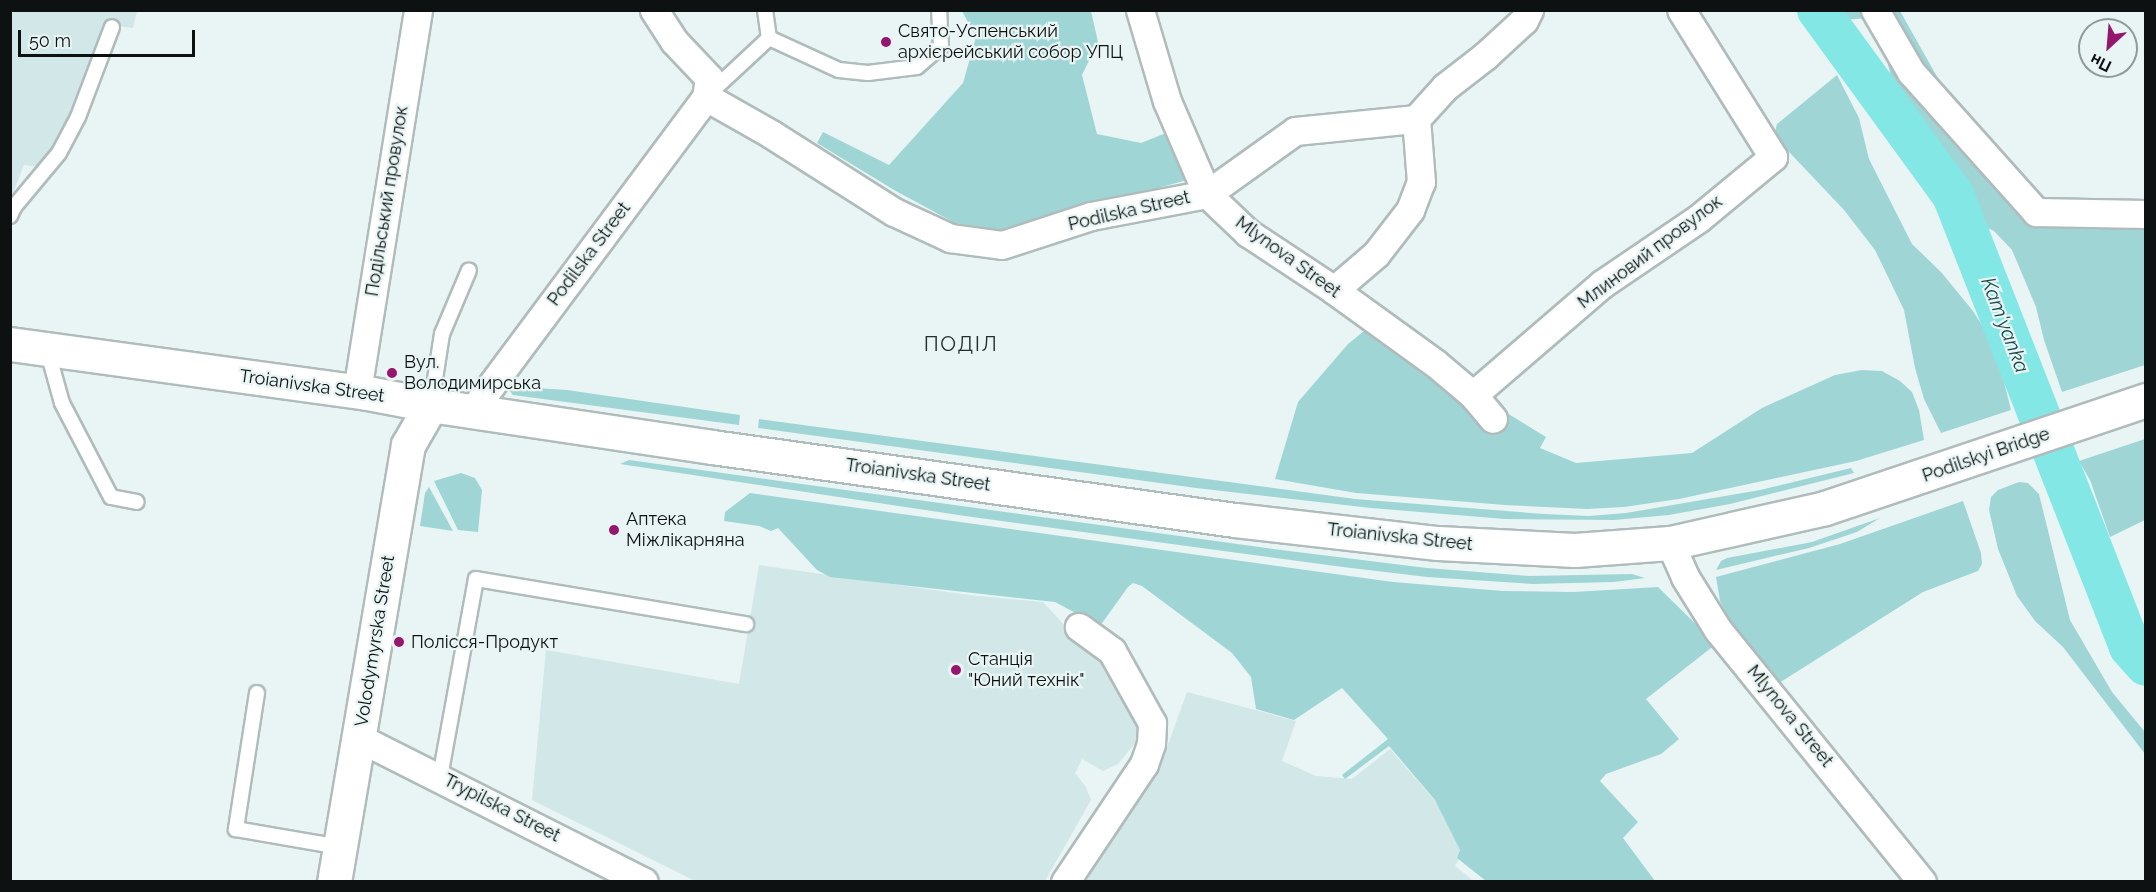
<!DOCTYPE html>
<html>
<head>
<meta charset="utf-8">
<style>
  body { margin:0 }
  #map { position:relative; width:2156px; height:892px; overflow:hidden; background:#e8f5f4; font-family:Raleway,sans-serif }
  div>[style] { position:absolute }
  .built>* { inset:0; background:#d2e7e7 }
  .green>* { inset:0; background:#9fd6d5 }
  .river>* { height:42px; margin:-21px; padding:0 21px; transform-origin:21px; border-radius:21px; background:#83e7e5 }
  .roads { filter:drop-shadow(2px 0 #b0bcbc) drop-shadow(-2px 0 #b0bcbc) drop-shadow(0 2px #b0bcbc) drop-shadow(0 -2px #b0bcbc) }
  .service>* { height:14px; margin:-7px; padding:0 7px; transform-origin:7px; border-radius:7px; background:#fff }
  .minor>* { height:27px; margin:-13.5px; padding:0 13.5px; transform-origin:13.5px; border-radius:13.5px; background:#fff }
  .tertiary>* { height:33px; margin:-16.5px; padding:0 16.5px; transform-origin:16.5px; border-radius:16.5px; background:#fff }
  .dots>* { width:16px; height:16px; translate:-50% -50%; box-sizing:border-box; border:3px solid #e8f5f4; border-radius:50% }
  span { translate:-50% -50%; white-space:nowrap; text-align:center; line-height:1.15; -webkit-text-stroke:4.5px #e8f5f4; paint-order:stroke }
  .poi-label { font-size:18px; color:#0d1111 }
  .left { translate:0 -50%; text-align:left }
  .street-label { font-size:18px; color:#0d1111 }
  .water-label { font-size:20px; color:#1d4a4a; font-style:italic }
  .quarter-label { font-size:21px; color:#252f2f; letter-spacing:1.5px }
  .frame { position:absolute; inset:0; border:12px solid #0d1111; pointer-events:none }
  .north { position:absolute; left:2078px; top:18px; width:60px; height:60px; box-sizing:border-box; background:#e8f5f4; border:2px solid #909a99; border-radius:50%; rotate:206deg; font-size:16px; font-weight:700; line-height:24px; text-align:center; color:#0d1111 }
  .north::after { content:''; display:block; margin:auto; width:21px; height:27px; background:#95166e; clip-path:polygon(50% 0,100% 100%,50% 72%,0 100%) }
  .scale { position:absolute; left:18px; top:30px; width:177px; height:27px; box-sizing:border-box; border:3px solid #0d1111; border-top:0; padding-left:8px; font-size:18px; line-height:21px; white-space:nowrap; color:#0d1111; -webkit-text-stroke:4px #e8f5f4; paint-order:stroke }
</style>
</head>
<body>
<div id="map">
  <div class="built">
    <div style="clip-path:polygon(11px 11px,137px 11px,133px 28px,110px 25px,76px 114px,40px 167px,24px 165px,11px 198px)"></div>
    <div style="clip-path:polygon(759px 565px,969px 595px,1043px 602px,1079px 641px,1107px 663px,1145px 731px,1118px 764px,1103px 771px,1082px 759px,1075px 773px,1086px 787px,1091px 800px,1045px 881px,695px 881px,532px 800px,546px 650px,739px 684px)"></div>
    <div style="clip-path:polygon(1187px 692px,1296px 721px,1282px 761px,1316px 776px,1352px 779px,1390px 749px,1437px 803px,1462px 854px,1455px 866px,1474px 881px,1070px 882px,1162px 761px)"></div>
  </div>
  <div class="green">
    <div style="clip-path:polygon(962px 11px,1091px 11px,1098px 42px,1082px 75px,1097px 134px,1141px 143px,1171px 131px,1191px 179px,1002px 230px,955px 223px,894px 190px,817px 143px,823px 132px,889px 165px,963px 83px,976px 37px)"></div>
    <div style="clip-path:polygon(1832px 11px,1900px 11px,1953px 105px,2026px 196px,2145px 220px,2145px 365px,2062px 392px,2044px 340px,2036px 307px,2012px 250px,1994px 231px,1943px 206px,1928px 193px,1922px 159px,1916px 142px,1901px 119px,1886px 56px,1873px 21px,1868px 18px,1844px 20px,1835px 16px)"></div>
    <div style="clip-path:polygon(1837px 75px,1859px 118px,1869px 159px,1912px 244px,1941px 272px,1973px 311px,1995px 346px,2011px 410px,1941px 433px,1924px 399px,1915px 368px,1904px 310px,1875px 250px,1844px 210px,1774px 136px,1777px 124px)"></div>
    <div style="clip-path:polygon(1373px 330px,1546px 437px,1540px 448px,1576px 463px,1692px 453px,1762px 408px,1835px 375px,1862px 370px,1882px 371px,1900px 381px,1912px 392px,1919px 410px,1924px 440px,1856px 461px,1679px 499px,1624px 507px,1587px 509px,1505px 505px,1356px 493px,1275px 479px,1298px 402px,1348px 344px,1364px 331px)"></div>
    <div style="clip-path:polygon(506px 386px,567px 390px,726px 413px,740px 415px,739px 425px,513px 395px)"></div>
    <div style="clip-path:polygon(759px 419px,1355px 499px,1544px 514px,1589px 516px,1626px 513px,1760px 490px,1851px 468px,1854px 473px,1730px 504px,1669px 515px,1614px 520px,1505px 519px,1371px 508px,1196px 488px,758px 428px)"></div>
    <div style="clip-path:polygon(2145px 439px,2145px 520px,2110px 537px,2090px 480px,2079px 461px)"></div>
    <div style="clip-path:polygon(629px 460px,1273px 549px,1427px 568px,1529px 576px,1632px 574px,1645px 578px,1614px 582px,1533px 584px,1427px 577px,1343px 567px,965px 516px,620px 464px)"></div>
    <div style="clip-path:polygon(461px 473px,475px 478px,482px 490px,478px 532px,458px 530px,434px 481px)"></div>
    <div style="clip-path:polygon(2019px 482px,2028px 483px,2039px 494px,2070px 620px,2112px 692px,2145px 732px,2145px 754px,2063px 647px,2035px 621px,2017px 596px,1998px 549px,1989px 510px,1991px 497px,1998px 490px)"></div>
    <div style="clip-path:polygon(429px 487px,453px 531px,420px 526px,425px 493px)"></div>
    <div style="clip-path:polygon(750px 493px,1393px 582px,1503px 591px,1574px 592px,1658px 587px,1716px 644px,1646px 699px,1679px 739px,1661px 754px,1606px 774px,1600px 781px,1638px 822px,1623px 838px,1655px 881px,1486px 881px,1457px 858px,1460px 850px,1435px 800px,1389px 746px,1345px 779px,1342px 775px,1388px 739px,1342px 688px,1294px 720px,1256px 709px,1251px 677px,1232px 653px,1142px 586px,1133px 583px,1128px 587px,1100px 626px,1055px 602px,830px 577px,817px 570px,778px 528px,771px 531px,759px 526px,724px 521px,725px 512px)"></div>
    <div style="clip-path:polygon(1963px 501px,1981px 553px,1982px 564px,1978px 571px,1923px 592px,1779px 683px,1727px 616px,1720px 601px,1716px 577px,1840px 544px)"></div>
    <div style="clip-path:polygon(1880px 518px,1857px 532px,1809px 548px,1716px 570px,1721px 561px,1727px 558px,1812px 542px)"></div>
  </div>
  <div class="river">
    <div style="left:1818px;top:10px;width:229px;rotate:53.9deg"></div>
    <div style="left:1953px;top:195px;width:485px;rotate:68.6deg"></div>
    <div style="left:2130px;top:647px;width:24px;rotate:48deg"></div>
  </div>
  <div class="roads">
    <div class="service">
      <div style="left:765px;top:10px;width:28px;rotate:82deg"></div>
      <div style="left:769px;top:38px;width:77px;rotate:24.6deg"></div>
      <div style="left:839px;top:70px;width:29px;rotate:6deg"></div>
      <div style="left:868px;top:73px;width:49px;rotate:-7deg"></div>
      <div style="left:917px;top:67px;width:32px;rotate:-41deg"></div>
      <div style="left:941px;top:46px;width:36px;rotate:-93deg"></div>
      <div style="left:710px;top:93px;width:81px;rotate:-43deg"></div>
      <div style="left:10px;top:216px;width:10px;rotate:-66deg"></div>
      <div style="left:14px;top:207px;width:70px;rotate:-50.2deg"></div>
      <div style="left:59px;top:153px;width:41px;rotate:-62.2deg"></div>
      <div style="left:78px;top:117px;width:96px;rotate:-69.3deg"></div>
      <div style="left:47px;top:349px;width:56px;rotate:74.5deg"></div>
      <div style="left:62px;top:403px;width:106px;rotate:62.5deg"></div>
      <div style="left:111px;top:497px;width:26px;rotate:11deg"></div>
      <div style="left:431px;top:405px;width:72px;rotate:-81.2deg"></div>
      <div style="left:442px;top:334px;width:69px;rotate:-67.1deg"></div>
      <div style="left:257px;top:693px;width:138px;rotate:98.8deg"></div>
      <div style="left:236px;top:829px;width:106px;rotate:9.8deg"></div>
      <div style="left:440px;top:777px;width:201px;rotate:-79.7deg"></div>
      <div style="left:476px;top:579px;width:274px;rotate:9.5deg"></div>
    </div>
    <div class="minor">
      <div style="left:654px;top:10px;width:37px;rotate:57deg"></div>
      <div style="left:674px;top:41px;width:51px;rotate:46.6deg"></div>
      <div style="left:709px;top:78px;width:19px;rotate:99deg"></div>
      <div style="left:1140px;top:10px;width:95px;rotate:73.5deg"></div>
      <div style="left:1167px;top:101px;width:101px;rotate:66.7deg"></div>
      <div style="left:1207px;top:194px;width:57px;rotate:43.6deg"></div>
      <div style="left:1248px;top:233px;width:103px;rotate:33.5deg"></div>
      <div style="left:1334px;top:290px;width:125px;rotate:35.9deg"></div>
      <div style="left:1435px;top:363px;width:50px;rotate:40.1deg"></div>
      <div style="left:1473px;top:395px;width:31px;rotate:50deg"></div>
      <div style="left:1875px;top:10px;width:72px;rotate:59.9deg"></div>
      <div style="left:1911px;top:72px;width:188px;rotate:48.2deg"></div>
      <div style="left:2036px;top:212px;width:110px;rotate:1deg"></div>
      <div style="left:1334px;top:290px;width:55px;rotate:-40.6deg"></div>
      <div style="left:1376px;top:254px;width:56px;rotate:-52.3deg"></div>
      <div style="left:1410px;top:210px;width:30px;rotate:-69deg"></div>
      <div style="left:1421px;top:182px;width:63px;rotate:-94.5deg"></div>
      <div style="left:357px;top:391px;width:386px;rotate:-80.9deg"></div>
      <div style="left:1473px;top:395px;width:170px;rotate:-40.7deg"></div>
      <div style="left:1602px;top:284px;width:117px;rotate:-34.2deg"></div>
      <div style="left:1699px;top:218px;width:96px;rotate:-39.5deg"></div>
      <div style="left:1773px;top:157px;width:173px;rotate:-122deg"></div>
      <div style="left:472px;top:411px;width:392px;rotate:-53.3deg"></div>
      <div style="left:706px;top:97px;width:75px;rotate:29.6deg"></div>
      <div style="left:771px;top:134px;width:146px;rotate:32.4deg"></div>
      <div style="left:894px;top:212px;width:62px;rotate:24.9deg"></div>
      <div style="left:950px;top:238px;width:52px;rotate:7.7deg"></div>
      <div style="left:1002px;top:245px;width:94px;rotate:-18deg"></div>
      <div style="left:1091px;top:216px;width:118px;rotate:-10.7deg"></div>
      <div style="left:1207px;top:194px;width:108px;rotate:-35.6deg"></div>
      <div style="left:1295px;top:131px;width:122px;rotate:-5.7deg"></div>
      <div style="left:1416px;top:119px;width:43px;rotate:-47.8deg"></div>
      <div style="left:1445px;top:87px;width:51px;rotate:-37.8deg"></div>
      <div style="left:1485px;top:56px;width:53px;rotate:-42.7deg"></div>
      <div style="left:1524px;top:20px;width:11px;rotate:-63deg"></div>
      <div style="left:1670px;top:543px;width:37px;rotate:66deg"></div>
      <div style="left:1685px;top:577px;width:62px;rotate:58.1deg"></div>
      <div style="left:1718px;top:630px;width:324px;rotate:51deg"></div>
      <div style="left:359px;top:738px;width:319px;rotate:26.8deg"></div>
      <div style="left:1065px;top:882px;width:142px;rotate:-56.2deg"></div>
      <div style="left:1144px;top:764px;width:21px;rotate:-71deg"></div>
      <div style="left:1151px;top:744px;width:21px;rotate:-87deg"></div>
      <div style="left:1152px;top:723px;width:82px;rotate:-119.1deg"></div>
      <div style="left:1112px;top:651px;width:41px;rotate:-144deg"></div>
    </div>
    <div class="tertiary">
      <div style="left:10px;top:344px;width:355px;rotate:7.8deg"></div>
      <div style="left:362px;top:392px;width:70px;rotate:10.7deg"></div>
      <div style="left:431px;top:405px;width:284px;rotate:8.5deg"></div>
      <div style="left:712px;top:447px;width:528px;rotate:7.95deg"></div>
      <div style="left:1235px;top:520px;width:204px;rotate:6.5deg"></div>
      <div style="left:1438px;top:543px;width:137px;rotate:2.9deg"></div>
      <div style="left:1575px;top:550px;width:95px;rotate:-4.2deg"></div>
      <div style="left:1670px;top:543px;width:159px;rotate:-12.7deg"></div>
      <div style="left:1825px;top:508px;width:339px;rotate:-18.6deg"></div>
      <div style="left:334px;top:882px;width:443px;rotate:-80.4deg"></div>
      <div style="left:408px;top:445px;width:46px;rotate:-60.1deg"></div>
    </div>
  </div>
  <div class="dots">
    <div style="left:886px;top:42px;background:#95166e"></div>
    <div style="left:392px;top:373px;background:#95166e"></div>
    <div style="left:614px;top:530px;background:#95166e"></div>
    <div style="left:399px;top:642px;background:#95166e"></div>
    <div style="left:956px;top:670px;background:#95166e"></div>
  </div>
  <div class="poi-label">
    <span class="left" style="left:898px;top:42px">Свято-Успенський<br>архієрейський собор УПЦ</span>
    <span class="left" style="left:404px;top:373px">Вул.<br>Володимирська</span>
    <span class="left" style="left:626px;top:530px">Аптека<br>Міжлікарняна</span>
    <span class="left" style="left:411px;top:642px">Полісся-Продукт</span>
    <span class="left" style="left:968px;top:670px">Станція<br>"Юний технік"</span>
  </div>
  <div class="street-label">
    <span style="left:387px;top:201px;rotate:-81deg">Подільський провулок</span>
    <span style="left:1129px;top:211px;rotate:-13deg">Podilska Street</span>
    <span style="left:1650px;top:252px;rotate:-37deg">Млиновий провулок</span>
    <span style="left:589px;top:254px;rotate:-53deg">Podilska Street</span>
    <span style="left:1288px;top:257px;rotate:36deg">Mlynova Street</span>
    <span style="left:312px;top:386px;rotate:8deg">Troianivska Street</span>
    <span style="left:1986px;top:455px;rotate:-19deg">Podilskyi Bridge</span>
    <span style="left:918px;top:475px;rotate:8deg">Troianivska Street</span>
    <span style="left:1400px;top:537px;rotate:6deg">Troianivska Street</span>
    <span style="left:375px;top:641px;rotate:-81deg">Volodymyrska Street</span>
    <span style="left:1790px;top:716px;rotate:51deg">Mlynova Street</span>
    <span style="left:502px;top:808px;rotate:27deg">Trypilska Street</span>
  </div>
  <div class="water-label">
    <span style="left:2005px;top:325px;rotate:69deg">Kam'yanka</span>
  </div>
  <div class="quarter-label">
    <span style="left:961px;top:344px">ПОДІЛ</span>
  </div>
  <div class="frame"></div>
  <div class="north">Пн</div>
  <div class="scale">50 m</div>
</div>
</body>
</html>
